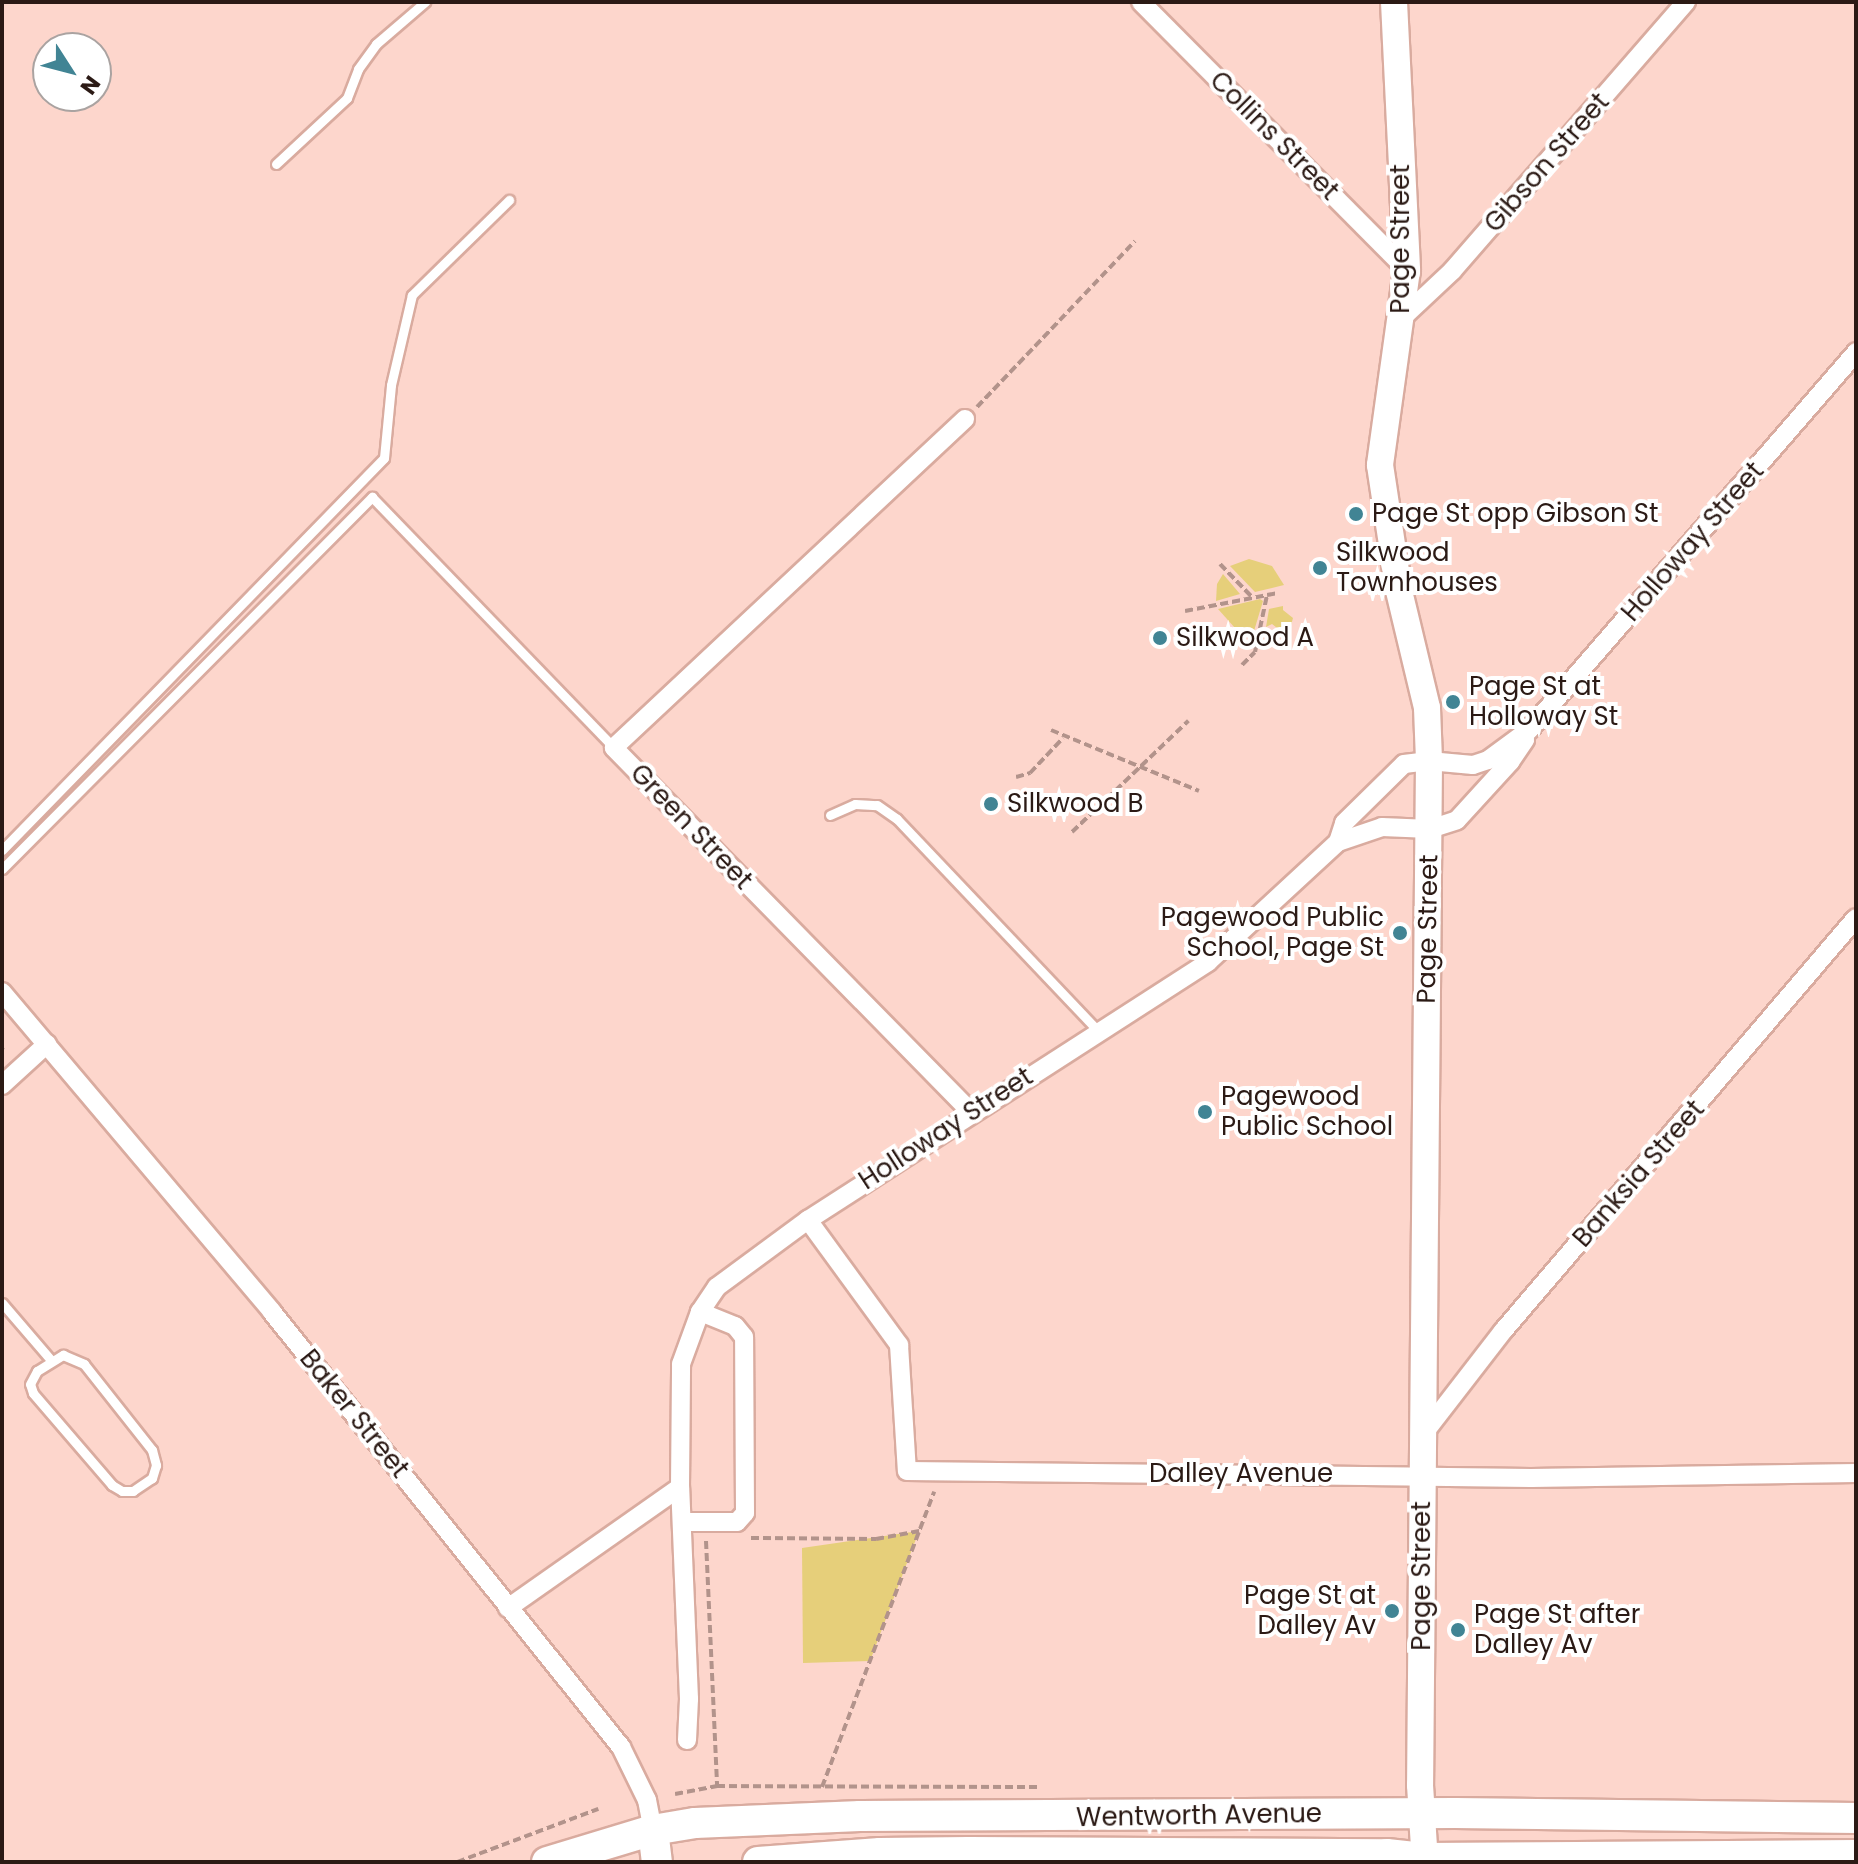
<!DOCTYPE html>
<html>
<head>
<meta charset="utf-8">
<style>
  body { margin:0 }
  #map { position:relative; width:1858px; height:1864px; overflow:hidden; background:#fdd6cc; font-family:Poppins,sans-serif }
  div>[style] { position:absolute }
  .green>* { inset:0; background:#e6cf7a }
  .path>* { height:4px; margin-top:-2px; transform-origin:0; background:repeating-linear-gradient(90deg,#b2938b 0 8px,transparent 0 12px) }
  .roads { filter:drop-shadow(2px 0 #d9ab9f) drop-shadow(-2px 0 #d9ab9f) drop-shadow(0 2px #d9ab9f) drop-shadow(0 -2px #d9ab9f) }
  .lane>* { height:9px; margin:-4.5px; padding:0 4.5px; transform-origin:4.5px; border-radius:4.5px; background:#fff }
  .street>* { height:18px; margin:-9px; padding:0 9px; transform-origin:9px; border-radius:9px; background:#fff }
  .secondary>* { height:26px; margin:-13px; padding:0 13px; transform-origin:13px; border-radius:13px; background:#fff }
  .primary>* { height:30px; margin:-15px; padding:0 15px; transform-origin:15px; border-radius:15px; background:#fff }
  .dots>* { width:22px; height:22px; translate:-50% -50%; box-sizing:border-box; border:4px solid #fff; border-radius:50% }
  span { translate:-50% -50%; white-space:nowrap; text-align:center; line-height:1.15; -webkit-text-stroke:8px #fff; paint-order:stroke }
  .street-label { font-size:26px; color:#2b1a15 }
  .poi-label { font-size:26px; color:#2b1a15 }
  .left { translate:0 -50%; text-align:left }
  .right { translate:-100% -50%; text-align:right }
  .frame { position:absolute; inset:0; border:4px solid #2b1a15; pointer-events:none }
  .north { position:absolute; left:32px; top:32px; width:80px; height:80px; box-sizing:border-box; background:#fff; border:2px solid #aaa3a1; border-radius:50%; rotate:126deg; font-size:22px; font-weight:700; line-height:32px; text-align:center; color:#2b1a15 }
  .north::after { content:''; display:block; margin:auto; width:28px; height:36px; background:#418494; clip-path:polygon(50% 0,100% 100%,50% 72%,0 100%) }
</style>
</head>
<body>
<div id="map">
  <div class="green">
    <div style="clip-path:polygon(1249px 559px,1272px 566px,1284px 585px,1255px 592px,1230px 566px)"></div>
    <div style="clip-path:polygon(1223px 574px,1240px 594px,1216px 601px,1217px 584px)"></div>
    <div style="clip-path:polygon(1260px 599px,1263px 601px,1254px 631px,1235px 628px,1218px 609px)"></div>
    <div style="clip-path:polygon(1283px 606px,1283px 610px,1293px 618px,1290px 629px,1281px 631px,1272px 624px,1266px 627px,1269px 609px)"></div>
    <div style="clip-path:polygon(919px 1531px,870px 1661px,803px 1663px,802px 1548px)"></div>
  </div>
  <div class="path">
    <div style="left:977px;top:407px;width:229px;rotate:-46.4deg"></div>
    <div style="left:1220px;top:564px;width:47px;rotate:45.9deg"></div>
    <div style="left:1185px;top:611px;width:84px;rotate:-11deg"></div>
    <div style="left:1242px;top:665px;width:18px;rotate:-45deg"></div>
    <div style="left:1255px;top:652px;width:58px;rotate:-78.1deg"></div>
    <div style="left:1267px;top:595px;width:11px;rotate:-10deg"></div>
    <div style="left:1051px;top:730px;width:160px;rotate:22.4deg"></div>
    <div style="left:1016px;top:777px;width:15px;rotate:-16deg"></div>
    <div style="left:1030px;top:773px;width:48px;rotate:-46.7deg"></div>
    <div style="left:1072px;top:832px;width:161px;rotate:-43.7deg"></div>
    <div style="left:2px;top:1049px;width:2px;rotate:-63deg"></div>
    <div style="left:751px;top:1538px;width:125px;rotate:0.5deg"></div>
    <div style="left:876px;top:1539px;width:44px;rotate:-10.5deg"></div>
    <div style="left:706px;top:1541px;width:245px;rotate:87.4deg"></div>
    <div style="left:822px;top:1787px;width:316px;rotate:-69.2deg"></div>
    <div style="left:675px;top:1794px;width:43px;rotate:-10.8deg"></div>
    <div style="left:717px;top:1786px;width:321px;rotate:0.2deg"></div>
    <div style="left:457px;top:1862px;width:151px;rotate:-20.6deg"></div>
  </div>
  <div class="roads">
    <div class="lane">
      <div style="left:276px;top:164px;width:97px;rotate:-42.9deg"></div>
      <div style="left:347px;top:98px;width:31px;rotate:-69deg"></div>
      <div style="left:358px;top:69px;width:31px;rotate:-54deg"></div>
      <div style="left:376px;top:44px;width:65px;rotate:-40.6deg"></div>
      <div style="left:830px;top:815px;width:27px;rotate:-24deg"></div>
      <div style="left:855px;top:804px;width:22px;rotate:3deg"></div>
      <div style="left:877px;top:805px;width:24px;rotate:35deg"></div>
      <div style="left:897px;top:819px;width:294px;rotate:46.5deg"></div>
      <div style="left:2px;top:850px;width:547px;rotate:-45.74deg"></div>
      <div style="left:384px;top:458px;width:73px;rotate:-84.5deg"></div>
      <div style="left:391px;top:385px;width:92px;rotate:-76.9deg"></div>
      <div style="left:412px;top:295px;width:136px;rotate:-44.4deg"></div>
      <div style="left:2px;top:869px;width:525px;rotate:-45.15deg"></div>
      <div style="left:372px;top:497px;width:349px;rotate:46deg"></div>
      <div style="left:2px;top:1303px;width:74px;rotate:49.4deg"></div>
      <div style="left:63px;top:1355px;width:23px;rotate:23deg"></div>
      <div style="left:84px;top:1364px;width:110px;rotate:51.7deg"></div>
      <div style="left:152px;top:1450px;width:16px;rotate:75deg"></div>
      <div style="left:156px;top:1465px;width:14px;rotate:107deg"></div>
      <div style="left:152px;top:1478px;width:23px;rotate:146deg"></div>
      <div style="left:133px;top:1491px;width:11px;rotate:180deg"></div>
      <div style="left:122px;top:1491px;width:12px;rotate:-149deg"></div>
      <div style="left:112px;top:1485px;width:121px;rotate:-130.7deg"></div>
      <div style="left:33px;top:1393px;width:9px;rotate:-108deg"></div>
      <div style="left:30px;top:1384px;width:15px;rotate:-62deg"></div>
      <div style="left:37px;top:1371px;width:31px;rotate:-32deg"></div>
    </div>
    <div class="street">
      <div style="left:1141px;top:2px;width:378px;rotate:45.2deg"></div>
      <div style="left:1402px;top:318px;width:69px;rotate:-43.2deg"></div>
      <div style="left:1452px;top:271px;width:357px;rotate:-49deg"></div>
      <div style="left:965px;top:419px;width:481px;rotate:136.9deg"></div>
      <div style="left:614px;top:748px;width:510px;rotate:45.56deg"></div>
      <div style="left:1338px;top:842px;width:46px;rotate:-18.8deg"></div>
      <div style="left:1382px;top:827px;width:48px;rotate:2.4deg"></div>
      <div style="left:1430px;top:829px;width:28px;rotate:-18deg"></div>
      <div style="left:1457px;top:820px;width:79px;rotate:-47.6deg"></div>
      <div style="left:1510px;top:762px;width:27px;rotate:-56deg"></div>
      <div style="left:2px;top:992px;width:419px;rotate:49.8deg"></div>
      <div style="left:272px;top:1312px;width:558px;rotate:51.26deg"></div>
      <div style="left:621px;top:1747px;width:59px;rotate:63.9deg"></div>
      <div style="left:647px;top:1800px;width:31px;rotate:79deg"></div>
      <div style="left:2px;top:1085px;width:61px;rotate:-42.3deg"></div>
      <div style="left:808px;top:1220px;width:155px;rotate:53.9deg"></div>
      <div style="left:899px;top:1345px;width:126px;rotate:86.4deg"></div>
      <div style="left:907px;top:1471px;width:624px;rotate:0.64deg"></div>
      <div style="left:1531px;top:1478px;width:325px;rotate:-0.9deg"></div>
      <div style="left:1425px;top:1432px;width:128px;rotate:-52.3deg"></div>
      <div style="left:1503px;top:1331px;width:543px;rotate:-49.48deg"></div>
      <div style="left:682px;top:1522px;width:55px"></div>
      <div style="left:737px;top:1522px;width:12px;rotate:-48deg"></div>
      <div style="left:745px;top:1513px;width:176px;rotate:-90.3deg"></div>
      <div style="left:744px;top:1337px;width:14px;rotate:-129deg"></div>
      <div style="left:735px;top:1326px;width:38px;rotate:-158deg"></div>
      <div style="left:508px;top:1608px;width:210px;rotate:-35.1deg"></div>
      <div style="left:687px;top:1740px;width:41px;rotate:-87.2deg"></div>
      <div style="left:689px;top:1699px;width:212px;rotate:-92.4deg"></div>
      <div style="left:680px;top:1487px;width:123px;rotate:-89.5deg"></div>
      <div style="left:681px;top:1364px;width:55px;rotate:-69.9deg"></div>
      <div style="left:700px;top:1312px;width:30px;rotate:-56deg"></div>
      <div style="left:717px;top:1287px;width:113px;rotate:-36.4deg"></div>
      <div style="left:808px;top:1220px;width:476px;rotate:-32.8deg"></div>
      <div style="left:1208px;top:962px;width:177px;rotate:-42.7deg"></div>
      <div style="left:1338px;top:842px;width:20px;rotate:-72deg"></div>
      <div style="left:1344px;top:823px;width:84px;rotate:-44.5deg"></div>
      <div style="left:1404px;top:764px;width:25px;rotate:-7deg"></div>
      <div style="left:1429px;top:761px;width:44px;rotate:5.2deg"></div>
      <div style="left:1473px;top:765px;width:16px;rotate:-18deg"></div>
      <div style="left:1488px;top:760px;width:51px;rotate:-36.2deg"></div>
      <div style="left:1529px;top:730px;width:500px;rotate:-49.1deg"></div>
    </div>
    <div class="secondary">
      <div style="left:1394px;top:2px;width:268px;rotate:87.2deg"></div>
      <div style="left:1407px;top:270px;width:197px;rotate:97.9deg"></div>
      <div style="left:1380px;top:465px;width:127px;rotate:81.4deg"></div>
      <div style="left:1399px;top:591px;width:120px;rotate:76.5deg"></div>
      <div style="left:1427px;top:708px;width:53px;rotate:87.8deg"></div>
      <div style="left:1429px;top:761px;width:1024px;rotate:90.5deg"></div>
      <div style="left:1420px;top:1785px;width:77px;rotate:86.3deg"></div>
    </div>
    <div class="primary">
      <div style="left:653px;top:1830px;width:32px;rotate:83deg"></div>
      <div style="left:547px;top:1862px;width:111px;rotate:-16.8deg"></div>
      <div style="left:653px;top:1830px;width:43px;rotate:-9.5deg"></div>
      <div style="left:695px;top:1823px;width:165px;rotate:-2.4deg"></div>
      <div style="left:860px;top:1816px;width:595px;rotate:-0.29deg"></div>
      <div style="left:1455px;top:1813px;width:401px;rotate:0.7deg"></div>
      <div style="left:758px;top:1862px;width:122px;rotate:-4.2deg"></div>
      <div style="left:880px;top:1853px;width:89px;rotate:-0.6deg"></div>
      <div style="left:969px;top:1852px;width:418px;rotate:0.3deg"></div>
      <div style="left:1387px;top:1854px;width:39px;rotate:6deg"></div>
      <div style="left:1426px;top:1858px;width:430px;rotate:-0.4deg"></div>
    </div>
  </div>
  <div class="dots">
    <div style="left:1356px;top:514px;background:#418494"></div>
    <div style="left:1320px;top:568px;background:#418494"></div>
    <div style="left:1160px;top:638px;background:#418494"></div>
    <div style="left:1453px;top:702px;background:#418494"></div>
    <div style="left:991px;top:804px;background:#418494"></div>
    <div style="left:1400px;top:933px;background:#418494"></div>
    <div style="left:1205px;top:1112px;background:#418494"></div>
    <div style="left:1392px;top:1611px;background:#418494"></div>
    <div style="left:1458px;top:1630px;background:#418494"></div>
  </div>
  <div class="street-label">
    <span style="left:1274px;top:136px;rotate:45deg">Collins Street</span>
    <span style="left:1547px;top:163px;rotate:-49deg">Gibson Street</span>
    <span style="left:1401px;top:239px;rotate:-90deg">Page Street</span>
    <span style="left:1693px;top:542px;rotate:-49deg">Holloway Street</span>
    <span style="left:691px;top:827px;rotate:46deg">Green Street</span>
    <span style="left:1428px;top:929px;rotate:-89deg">Page Street</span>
    <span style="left:946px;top:1129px;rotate:-33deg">Holloway Street</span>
    <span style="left:1639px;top:1174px;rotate:-49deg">Banksia Street</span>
    <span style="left:354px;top:1414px;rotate:51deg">Baker Street</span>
    <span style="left:1241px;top:1474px">Dalley Avenue</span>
    <span style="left:1422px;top:1576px;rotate:-90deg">Page Street</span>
    <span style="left:1199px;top:1816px;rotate:-1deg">Wentworth Avenue</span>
  </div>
  <div class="poi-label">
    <span class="left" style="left:1372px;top:514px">Page St opp Gibson St</span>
    <span class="left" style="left:1336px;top:568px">Silkwood<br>Townhouses</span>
    <span class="left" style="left:1176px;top:638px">Silkwood A</span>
    <span class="left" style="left:1469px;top:702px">Page St at<br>Holloway St</span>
    <span class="left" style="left:1007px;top:804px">Silkwood B</span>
    <span class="right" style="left:1384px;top:933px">Pagewood Public<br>School, Page St</span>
    <span class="left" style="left:1221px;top:1112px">Pagewood<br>Public School</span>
    <span class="right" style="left:1376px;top:1611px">Page St at<br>Dalley Av</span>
    <span class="left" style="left:1474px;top:1630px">Page St after<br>Dalley Av</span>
  </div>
  <div class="frame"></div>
  <div class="north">N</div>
</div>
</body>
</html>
